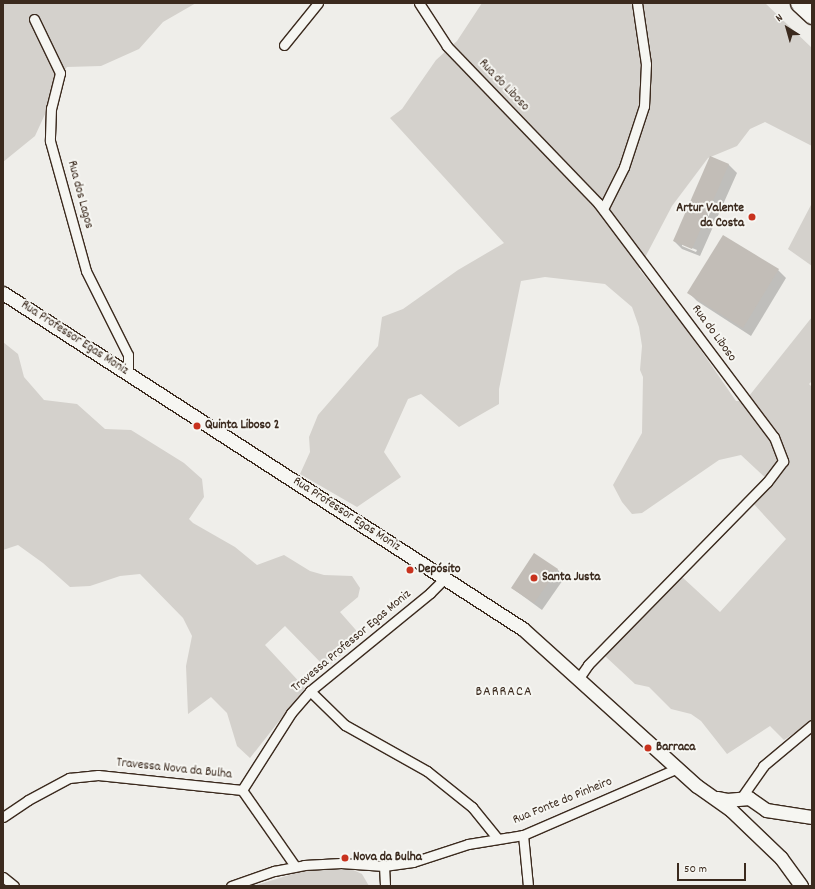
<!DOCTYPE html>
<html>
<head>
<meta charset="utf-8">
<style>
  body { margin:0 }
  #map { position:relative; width:815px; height:889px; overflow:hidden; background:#efeeea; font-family:Dekko,sans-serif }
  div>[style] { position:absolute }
  .green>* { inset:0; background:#d4d1cc }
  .shadow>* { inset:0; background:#0003 }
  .building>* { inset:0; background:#c2bdb7 }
  .roads { filter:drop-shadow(1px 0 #3b2a1e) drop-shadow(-1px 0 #3b2a1e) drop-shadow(0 1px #3b2a1e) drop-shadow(0 -1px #3b2a1e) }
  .street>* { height:9px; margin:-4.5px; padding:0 4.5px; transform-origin:4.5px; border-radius:4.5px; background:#f6f6f2 }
  .secondary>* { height:13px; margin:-6.5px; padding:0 6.5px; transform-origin:6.5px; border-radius:6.5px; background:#f6f6f2 }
  .highway>* { height:17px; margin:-8.5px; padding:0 8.5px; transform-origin:8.5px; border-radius:8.5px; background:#f6f6f2 }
  .dots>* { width:11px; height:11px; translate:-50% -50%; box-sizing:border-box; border:2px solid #f6f6f2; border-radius:50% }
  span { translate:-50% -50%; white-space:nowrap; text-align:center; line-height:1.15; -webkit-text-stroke:4px #f6f6f2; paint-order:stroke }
  .street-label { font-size:13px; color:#3b2a1e }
  .poi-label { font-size:13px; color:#3b2a1e; font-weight:700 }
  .right { translate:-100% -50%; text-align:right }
  .left { translate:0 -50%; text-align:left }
  .neighbourhood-label { font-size:14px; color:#3b2a1e; letter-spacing:1px }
  .frame { position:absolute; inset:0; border:4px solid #3b2a1e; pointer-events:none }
  .north { position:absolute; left:767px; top:8px; width:40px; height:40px; -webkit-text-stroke:3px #f6f6f2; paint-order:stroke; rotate:323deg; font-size:11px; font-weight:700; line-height:16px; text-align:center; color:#3b2a1e }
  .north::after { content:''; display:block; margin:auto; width:14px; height:18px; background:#3b2a1e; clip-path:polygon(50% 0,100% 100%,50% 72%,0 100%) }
  .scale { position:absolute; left:677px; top:863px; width:69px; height:18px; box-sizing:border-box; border:2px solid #3b2a1e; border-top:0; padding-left:5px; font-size:12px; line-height:14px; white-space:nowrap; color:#3b2a1e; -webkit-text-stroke:3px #f6f6f2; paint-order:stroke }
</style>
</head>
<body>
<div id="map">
  <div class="green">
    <div style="clip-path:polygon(3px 3px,196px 3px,163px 22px,139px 49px,101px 66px,67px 67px,53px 83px,46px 112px,35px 136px,3px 162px)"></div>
    <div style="clip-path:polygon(482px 3px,765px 3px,812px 48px,812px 146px,765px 122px,750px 129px,737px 146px,708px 158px,672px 206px,639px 269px,680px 320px,736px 401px,745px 401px,812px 317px,812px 381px,809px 384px,812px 387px,812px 721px,784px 740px,770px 726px,727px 754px,701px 721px,691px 714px,671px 709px,649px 687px,635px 684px,605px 656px,681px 576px,720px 612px,786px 539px,751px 501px,771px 483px,741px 455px,719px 460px,642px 513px,632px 514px,622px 502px,613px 485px,642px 433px,643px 377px,640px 370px,642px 346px,639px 327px,632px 307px,605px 284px,545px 277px,521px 281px,499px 389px,499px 404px,459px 427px,421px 394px,408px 399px,384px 452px,401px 477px,357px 507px,300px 474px,310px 452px,309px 437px,318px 415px,378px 346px,382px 317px,403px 309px,458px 270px,504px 243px,390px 118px,402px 109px,436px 60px,457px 41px)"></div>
    <div style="clip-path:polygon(812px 203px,812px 266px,788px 249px)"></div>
    <div style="clip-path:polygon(3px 342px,18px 354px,24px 377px,44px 400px,77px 404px,105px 429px,131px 430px,184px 463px,202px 479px,204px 497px,189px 519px,193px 523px,235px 547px,257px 565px,284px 555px,310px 571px,324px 575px,352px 576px,360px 588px,358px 597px,340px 612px,362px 637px,326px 668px,285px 626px,265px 645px,305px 688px,250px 758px,237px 746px,227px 713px,211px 697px,188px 714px,186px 666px,192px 636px,183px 618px,140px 574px,120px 576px,90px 586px,70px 587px,43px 563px,18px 545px,3px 550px)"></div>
    <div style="clip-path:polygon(327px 867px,349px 868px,362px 874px,369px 886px,253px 886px,306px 870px)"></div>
  </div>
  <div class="shadow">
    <div style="clip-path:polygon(evenodd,711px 157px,729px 165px,737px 173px,700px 256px,682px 249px,674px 241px,711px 157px,682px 244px,697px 250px,696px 252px,682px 246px,682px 244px)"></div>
    <div style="clip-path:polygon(778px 270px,786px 278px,751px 336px,697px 301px,689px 293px)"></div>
    <div style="clip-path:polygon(557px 569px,565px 577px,542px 610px,512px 588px)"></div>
  </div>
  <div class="building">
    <div style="clip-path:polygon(710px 156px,729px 164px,692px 249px,673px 241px)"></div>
    <div style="clip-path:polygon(723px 235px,779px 269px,743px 328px,687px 293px)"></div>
    <div style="clip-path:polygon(534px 553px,558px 569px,534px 603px,511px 588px)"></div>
  </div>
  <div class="roads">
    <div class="street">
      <div style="left:419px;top:3px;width:51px;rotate:56.9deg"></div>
      <div style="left:447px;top:46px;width:218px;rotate:46.1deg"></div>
      <div style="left:598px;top:203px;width:293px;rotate:53.1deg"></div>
      <div style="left:774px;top:437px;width:26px;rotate:69deg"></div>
      <div style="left:783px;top:461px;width:26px;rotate:127deg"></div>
      <div style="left:767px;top:482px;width:256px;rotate:134.4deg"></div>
      <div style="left:588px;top:665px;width:16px;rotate:125deg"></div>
      <div style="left:34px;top:19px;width:60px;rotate:64.3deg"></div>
      <div style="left:60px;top:73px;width:36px;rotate:104deg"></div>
      <div style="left:51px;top:108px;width:33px;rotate:92deg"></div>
      <div style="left:50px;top:141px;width:135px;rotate:74.5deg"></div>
      <div style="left:86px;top:271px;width:94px;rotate:63.4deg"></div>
      <div style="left:128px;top:355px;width:19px;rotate:90deg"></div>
      <div style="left:284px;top:45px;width:54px;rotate:-51deg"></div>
      <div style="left:603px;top:209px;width:47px;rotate:-63.4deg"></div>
      <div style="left:624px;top:167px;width:64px;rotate:-71.8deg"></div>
      <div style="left:644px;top:106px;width:42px;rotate:-87.3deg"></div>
      <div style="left:646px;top:64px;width:62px;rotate:-98.4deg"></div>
      <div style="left:310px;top:691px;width:49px;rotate:44.2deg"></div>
      <div style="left:345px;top:725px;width:94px;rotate:29.3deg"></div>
      <div style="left:427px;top:771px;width:58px;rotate:38.7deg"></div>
      <div style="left:472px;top:807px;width:41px;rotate:50.9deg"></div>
      <div style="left:242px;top:790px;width:91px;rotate:-57.5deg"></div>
      <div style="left:291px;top:713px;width:29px;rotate:-49deg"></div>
      <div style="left:310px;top:691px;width:155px;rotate:-39.2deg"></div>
      <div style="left:430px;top:593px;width:21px;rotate:-45deg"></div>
      <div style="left:741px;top:798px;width:39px;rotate:-55deg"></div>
      <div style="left:763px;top:766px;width:64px;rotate:-39.9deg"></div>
      <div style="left:3px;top:817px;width:30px;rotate:-34deg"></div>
      <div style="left:28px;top:800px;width:47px;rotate:-28.2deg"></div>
      <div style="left:69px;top:778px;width:29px;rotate:-6deg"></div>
      <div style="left:98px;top:775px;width:145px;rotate:5.9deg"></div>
      <div style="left:242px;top:790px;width:93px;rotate:55.1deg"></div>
      <div style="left:523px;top:835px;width:51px;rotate:84.4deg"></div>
      <div style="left:384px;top:866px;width:20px;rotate:87deg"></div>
      <div style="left:3px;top:877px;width:14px;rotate:39deg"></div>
      <div style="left:231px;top:886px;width:46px;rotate:-19.2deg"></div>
      <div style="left:274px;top:871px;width:31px;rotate:-11deg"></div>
      <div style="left:304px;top:865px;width:37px;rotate:-3deg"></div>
      <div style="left:341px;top:863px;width:43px;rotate:4deg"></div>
      <div style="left:384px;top:866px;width:29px;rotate:-8deg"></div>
      <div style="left:413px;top:862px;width:58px;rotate:-18.1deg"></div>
      <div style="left:468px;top:844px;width:56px;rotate:-9.3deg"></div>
      <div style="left:523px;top:835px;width:169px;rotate:-23.4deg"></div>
    </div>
    <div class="secondary">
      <div style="left:3px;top:293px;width:619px;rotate:32.87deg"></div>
      <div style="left:523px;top:629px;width:234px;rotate:42.1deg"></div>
      <div style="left:697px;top:786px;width:42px;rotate:35.2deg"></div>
      <div style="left:731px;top:810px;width:69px;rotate:43.8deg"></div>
      <div style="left:781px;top:858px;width:34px;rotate:54deg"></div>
      <div style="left:717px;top:798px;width:10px;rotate:11deg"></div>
      <div style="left:727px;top:800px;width:22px;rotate:-5deg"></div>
      <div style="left:749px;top:798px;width:21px;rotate:35deg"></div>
      <div style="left:766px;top:810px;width:47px;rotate:8.7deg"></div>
    </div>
    <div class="highway">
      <div style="left:799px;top:3px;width:18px;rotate:43deg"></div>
    </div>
  </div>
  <div class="dots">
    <div style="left:752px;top:217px;background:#c8321e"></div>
    <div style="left:197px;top:426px;background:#c8321e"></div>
    <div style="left:410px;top:570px;background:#c8321e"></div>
    <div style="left:534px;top:578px;background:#c8321e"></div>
    <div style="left:648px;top:748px;background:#c8321e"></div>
    <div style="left:345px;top:858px;background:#c8321e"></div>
  </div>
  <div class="street-label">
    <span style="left:503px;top:86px;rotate:46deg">Rua do Liboso</span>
    <span style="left:79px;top:195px;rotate:75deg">Rua dos Lagos</span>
    <span style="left:713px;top:334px;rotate:54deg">Rua do Liboso</span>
    <span style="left:74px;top:339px;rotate:33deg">Rua Professor Egas Moniz</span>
    <span style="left:346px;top:515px;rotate:33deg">Rua Professor Egas Moniz</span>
    <span style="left:352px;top:642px;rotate:-40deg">Travessa Professor Egas Moniz</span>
    <span style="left:174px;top:770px;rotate:6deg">Travessa Nova da Bulha</span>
    <span style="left:563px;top:802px;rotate:-22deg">Rua Fonte do Pinheiro</span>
  </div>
  <div class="poi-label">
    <span class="right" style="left:744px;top:217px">Artur Valente<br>da Costa</span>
    <span class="left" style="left:205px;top:426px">Quinta Liboso 2</span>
    <span class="left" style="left:418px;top:570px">Depósito</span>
    <span class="left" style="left:542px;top:578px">Santa Justa</span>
    <span class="left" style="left:656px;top:748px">Barraca</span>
    <span class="left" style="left:353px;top:858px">Nova da Bulha</span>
  </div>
  <div class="neighbourhood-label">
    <span style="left:504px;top:692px">BARRACA</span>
  </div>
  <div class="frame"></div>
  <div class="north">N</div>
  <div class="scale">50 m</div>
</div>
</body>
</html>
